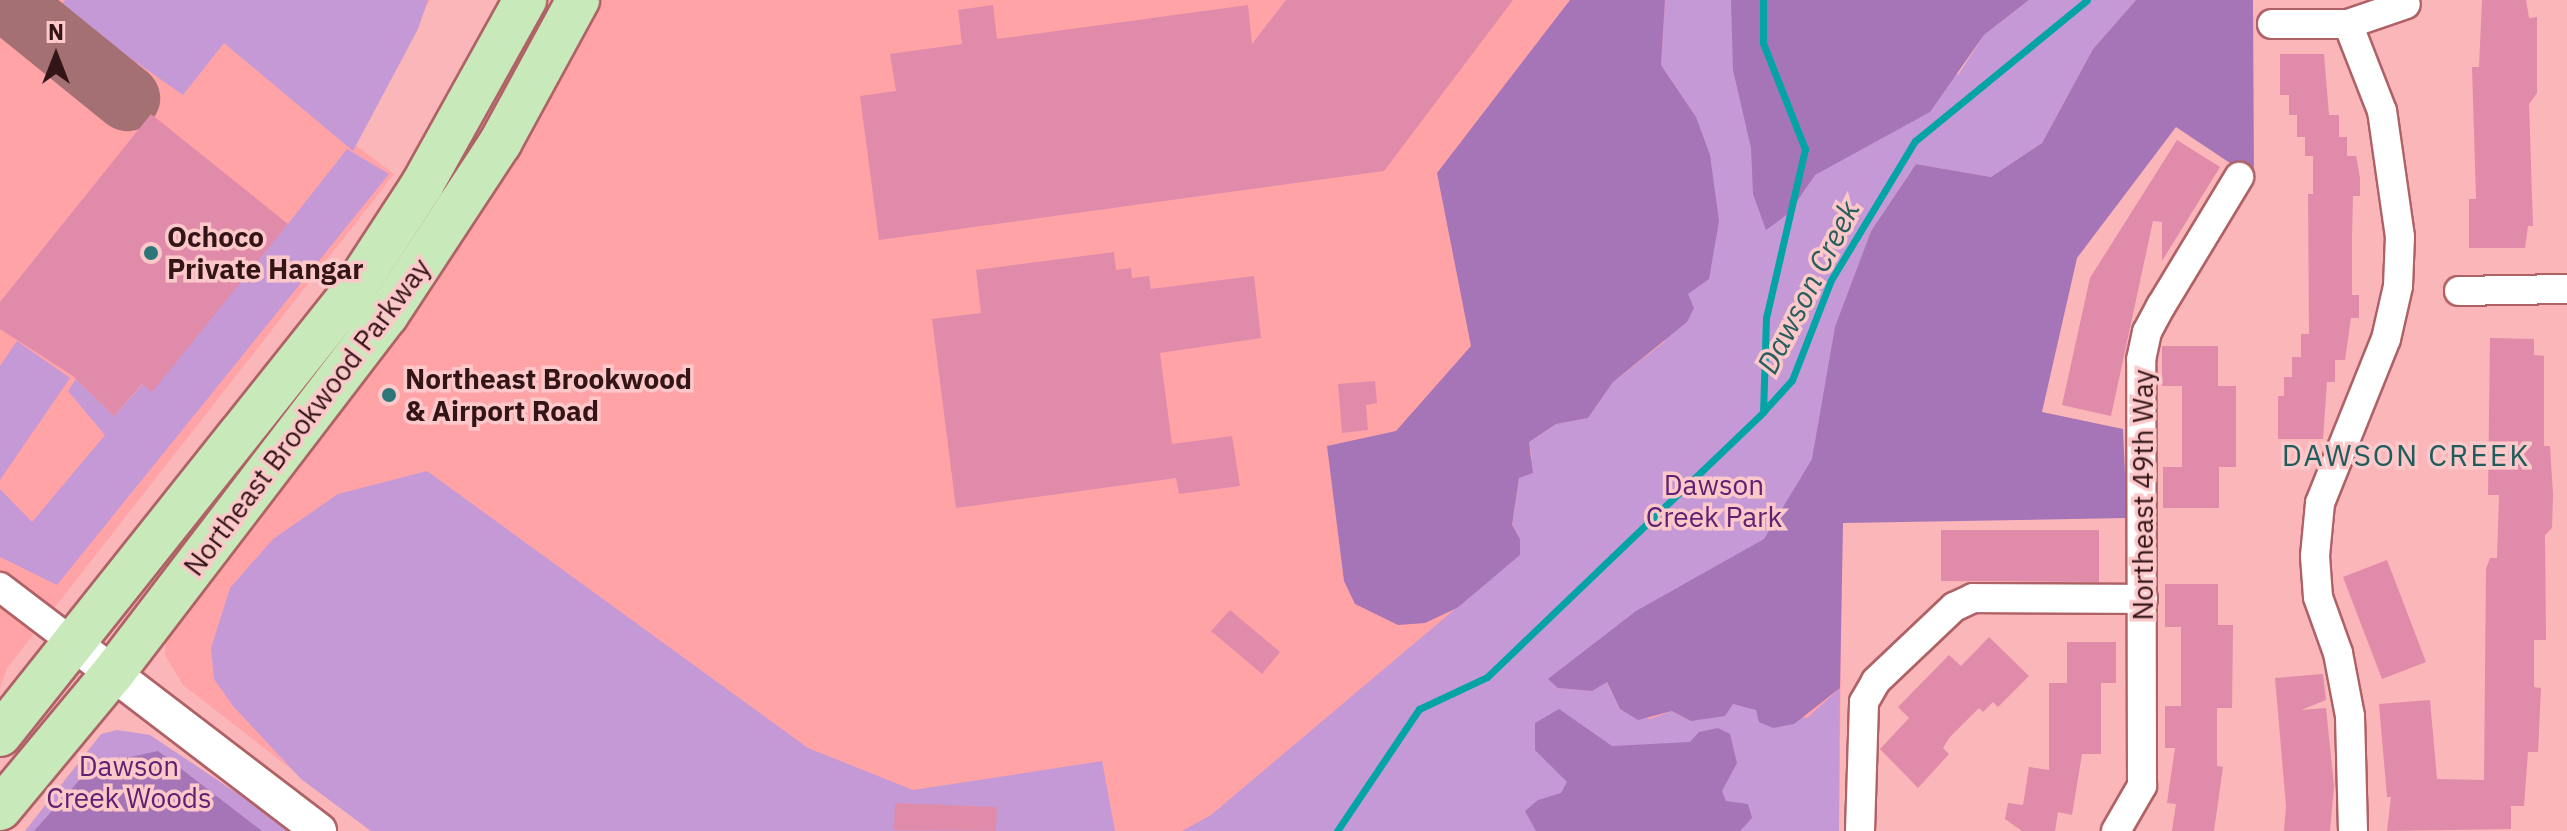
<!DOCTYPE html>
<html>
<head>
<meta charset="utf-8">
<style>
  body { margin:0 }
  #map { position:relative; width:2567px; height:831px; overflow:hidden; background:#fab6b8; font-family:"IBM Plex Sans",sans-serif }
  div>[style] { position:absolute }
  .built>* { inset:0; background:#ffa3a7 }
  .green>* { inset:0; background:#c599d5 }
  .forest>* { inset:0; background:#a575b7 }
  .stream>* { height:7px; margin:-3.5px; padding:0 3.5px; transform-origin:3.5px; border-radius:3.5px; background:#04a3a6 }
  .taxiway>* { height:66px; margin:-33px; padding:0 33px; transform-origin:33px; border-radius:33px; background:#a47073 }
  .building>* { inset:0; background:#e08baa }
  .roads { filter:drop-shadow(2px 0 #af6266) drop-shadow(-2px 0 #af6266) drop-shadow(0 2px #af6266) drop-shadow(0 -2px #af6266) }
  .minor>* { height:28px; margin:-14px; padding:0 14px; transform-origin:14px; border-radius:14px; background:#fff }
  .tertiary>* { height:34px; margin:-17px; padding:0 17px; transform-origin:17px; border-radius:17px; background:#fff }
  .primary>* { height:42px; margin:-21px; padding:0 21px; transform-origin:21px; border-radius:21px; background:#c8eaba }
  .dots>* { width:22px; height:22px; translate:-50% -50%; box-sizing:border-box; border:4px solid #fcc8c9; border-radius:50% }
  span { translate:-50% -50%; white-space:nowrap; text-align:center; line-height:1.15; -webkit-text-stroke:7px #fcc8c9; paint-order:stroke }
  .poi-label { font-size:28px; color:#331417; font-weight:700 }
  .left { translate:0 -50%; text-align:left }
  .street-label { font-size:28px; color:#331417 }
  .park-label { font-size:28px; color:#5f2273 }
  .water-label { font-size:30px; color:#285d5d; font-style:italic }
  .neighbourhood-label { font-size:30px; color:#215c5d; letter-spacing:2px }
  .north { position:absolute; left:16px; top:16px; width:80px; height:80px; -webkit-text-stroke:6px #fcc8c9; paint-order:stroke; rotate:0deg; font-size:22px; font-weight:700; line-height:32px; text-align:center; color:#331417 }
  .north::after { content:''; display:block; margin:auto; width:28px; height:36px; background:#331417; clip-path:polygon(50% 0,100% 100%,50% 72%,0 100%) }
</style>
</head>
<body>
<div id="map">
  <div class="built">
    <div style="clip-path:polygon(0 0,430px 0,354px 144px,394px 174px,8px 667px,0 687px)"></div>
    <div style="clip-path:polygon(598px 0,1848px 0,1839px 831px,371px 831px,183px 685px,165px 655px,166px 636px)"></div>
  </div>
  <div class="green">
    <div style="clip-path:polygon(65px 0,428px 0,418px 29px,353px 151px,224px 43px,183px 95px,59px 8px)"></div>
    <div style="clip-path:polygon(1665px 0,1848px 0,1958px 75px,1984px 35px,2029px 0,2136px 0,2093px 49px,2042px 143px,1991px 177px,1916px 164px,1871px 231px,1845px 302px,1843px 466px,1771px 562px,1558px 688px,1591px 691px,1606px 681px,1620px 709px,1650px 719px,1672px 711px,1691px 721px,1733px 704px,1807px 718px,1840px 688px,1839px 831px,1182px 831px,1211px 815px,1519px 555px,1520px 539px,1512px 526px,1519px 478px,1532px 457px,1529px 442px,1556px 424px,1588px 418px,1613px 382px,1664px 342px,1688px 294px,1696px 117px,1661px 65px)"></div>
    <div style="clip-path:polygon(347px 149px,389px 174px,57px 585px,0 557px,0 489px,32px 522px,105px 435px,68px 391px,76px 379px,114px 416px,288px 224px)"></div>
    <div style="clip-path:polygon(17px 341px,70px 378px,0 480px,0 366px)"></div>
    <div style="clip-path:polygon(427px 471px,808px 748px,913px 790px,1102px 761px,1115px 831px,371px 831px,301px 779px,233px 706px,214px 679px,211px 648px,230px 588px,273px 539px,338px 494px)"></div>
    <div style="clip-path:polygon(117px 730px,150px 735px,294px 831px,25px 831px,101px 734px)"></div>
  </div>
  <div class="forest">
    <div style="clip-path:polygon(1570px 0,1665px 0,1661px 65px,1696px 117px,1710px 155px,1719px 221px,1709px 279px,1688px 294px,1694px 308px,1687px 322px,1613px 382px,1588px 418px,1556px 424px,1529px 442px,1533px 473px,1519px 478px,1512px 525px,1520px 539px,1520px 555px,1457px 608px,1425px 623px,1398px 625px,1355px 604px,1344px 581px,1327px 446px,1396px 431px,1471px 346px,1437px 173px)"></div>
    <div style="clip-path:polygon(1731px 0,2029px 0,1984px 35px,1930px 112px,1815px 175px,1789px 213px,1766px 230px,1753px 194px,1751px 148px,1733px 70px)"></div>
    <div style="clip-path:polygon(2136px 0,2253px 0,2254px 179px,2176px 127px,2077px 258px,2042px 412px,2123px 429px,2127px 518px,1843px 523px,1840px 688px,1794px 724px,1773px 728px,1759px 722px,1756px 710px,1733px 704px,1725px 716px,1691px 721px,1672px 711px,1638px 720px,1620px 709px,1607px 682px,1592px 691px,1558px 688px,1548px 679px,1636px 611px,1764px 539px,1812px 459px,1835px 327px,1871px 231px,1916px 164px,1991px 177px,2042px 143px,2093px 49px)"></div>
    <div style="clip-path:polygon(1559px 709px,1612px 746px,1690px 742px,1699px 732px,1718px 728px,1730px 734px,1737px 763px,1722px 791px,1726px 801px,1748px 804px,1752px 818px,1740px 831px,1536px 831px,1525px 811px,1538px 800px,1561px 793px,1567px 782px,1535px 750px,1535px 723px)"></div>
    <div style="clip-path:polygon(158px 751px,262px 831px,34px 831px,93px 765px)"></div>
  </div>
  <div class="stream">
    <div style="left:1763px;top:0;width:43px;rotate:90deg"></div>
    <div style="left:1763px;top:43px;width:114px;rotate:68.4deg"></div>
    <div style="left:1805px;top:149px;width:173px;rotate:103deg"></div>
    <div style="left:1766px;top:318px;width:94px;rotate:91.8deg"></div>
    <div style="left:1337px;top:831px;width:147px;rotate:-56.1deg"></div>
    <div style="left:1419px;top:709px;width:75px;rotate:-25.2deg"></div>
    <div style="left:1487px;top:677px;width:383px;rotate:-43.8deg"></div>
    <div style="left:1763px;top:412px;width:43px;rotate:-47.8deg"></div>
    <div style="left:1792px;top:380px;width:107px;rotate:-68.7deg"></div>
    <div style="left:1831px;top:280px;width:162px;rotate:-58.9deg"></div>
    <div style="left:1915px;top:141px;width:222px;rotate:-39.3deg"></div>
  </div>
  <div class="taxiway">
    <div style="left:6px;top:0;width:156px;rotate:39deg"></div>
  </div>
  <div class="building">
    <div style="clip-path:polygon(1286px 0,1513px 0,1384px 171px,879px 240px,860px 96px,896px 91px,890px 54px,962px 44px,958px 10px,993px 5px,997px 39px,1248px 5px,1252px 44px)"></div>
    <div style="clip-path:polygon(2482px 0,2526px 0,2529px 18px,2537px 17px,2537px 93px,2529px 104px,2533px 226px,2528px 226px,2525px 248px,2469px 248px,2469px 199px,2476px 199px,2472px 67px,2479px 67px)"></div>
    <div style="clip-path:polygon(2280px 54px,2324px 54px,2329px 115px,2339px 115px,2339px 137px,2347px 137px,2347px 156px,2356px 156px,2360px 178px,2360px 196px,2353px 196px,2352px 236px,2352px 295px,2359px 295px,2359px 318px,2351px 318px,2345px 360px,2335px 360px,2335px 382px,2327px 382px,2323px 439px,2278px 439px,2278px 396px,2284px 396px,2284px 377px,2292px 377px,2292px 357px,2301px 357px,2301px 334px,2309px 334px,2308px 194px,2313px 194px,2313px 156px,2305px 156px,2305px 137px,2297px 137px,2297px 115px,2289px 115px,2289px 95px,2280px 95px)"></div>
    <div style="clip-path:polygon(151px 114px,288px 224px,152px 392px,142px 384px,114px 416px,73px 376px,0 329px,0 302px)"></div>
    <div style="clip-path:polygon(2177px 140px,2220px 167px,2162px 261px,2162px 222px,2153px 221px,2111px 416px,2062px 405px,2090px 278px)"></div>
    <div style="clip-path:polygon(1114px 252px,1116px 270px,1131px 268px,1132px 278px,1149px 276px,1151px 289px,1254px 276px,1261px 338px,1160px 353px,1172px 444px,1232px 436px,1240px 486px,1179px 494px,1176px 478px,956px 508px,932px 319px,981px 313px,976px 270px)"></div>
    <div style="clip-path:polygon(2490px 338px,2534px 339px,2534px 355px,2544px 356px,2544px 446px,2550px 446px,2553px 494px,2552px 528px,2545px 535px,2546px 640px,2534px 640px,2534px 687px,2541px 688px,2538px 752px,2528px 752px,2524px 806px,2511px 806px,2511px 829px,2387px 831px,2391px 797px,2387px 797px,2379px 704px,2430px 700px,2437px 779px,2484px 780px,2486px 569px,2490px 558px,2497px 558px,2499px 495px,2488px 495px)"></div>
    <div style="clip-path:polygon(2162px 346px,2218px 346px,2218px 386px,2236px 386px,2236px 467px,2219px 467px,2219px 508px,2163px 508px,2163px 467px,2182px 467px,2182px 386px,2162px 386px)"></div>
    <div style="clip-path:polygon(1375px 381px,1377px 403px,1366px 405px,1368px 430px,1342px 433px,1338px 384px)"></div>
    <div style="clip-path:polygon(1941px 530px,2099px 530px,2099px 582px,1941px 581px)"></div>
    <div style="clip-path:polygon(2387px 560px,2426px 662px,2382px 679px,2343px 577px)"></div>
    <div style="clip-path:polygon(2165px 584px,2218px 584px,2218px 625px,2233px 625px,2232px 708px,2217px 708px,2217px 766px,2223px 767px,2214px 831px,2172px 831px,2176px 804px,2167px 803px,2175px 748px,2165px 748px,2165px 706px,2181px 706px,2181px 627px,2165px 627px)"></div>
    <div style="clip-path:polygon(1230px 610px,1280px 652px,1262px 674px,1211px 631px)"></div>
    <div style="clip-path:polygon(1989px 637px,2029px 676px,1998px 707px,1993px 702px,1983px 712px,1979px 708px,1949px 738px,1943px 748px,1949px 754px,1918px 788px,1880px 749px,1909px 718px,1898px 707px,1949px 655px,1961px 666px)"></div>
    <div style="clip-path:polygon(2067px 642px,2116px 642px,2116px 683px,2101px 683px,2101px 754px,2082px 754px,2072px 815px,2058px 812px,2055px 831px,2022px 831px,2005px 819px,2008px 803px,2023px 805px,2029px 767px,2049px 770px,2049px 683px,2067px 683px)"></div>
    <div style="clip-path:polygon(2323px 674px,2326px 700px,2301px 710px,2326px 708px,2334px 786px,2330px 831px,2284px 831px,2286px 806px,2275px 678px)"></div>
    <div style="clip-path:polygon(895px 803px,997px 807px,996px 831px,894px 830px)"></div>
  </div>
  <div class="roads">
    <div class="minor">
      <div style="left:2272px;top:24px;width:76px"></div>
      <div style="left:2459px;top:291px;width:108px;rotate:-1.1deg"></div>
      <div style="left:0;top:587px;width:96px;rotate:37.3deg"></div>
      <div style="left:1860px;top:831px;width:129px;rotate:-88.2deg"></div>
      <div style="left:1864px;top:702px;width:24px;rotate:-60deg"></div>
      <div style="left:1876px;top:681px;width:108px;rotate:-43.5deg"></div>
      <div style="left:1954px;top:607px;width:21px;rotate:-25deg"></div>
      <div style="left:1973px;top:598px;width:170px;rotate:0.3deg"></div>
      <div style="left:2116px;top:831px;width:52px;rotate:-60deg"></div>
      <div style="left:2142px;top:786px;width:426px;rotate:-90.1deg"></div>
      <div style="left:2141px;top:360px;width:29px;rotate:-78deg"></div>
      <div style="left:2147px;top:332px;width:30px;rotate:-62deg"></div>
      <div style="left:2161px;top:306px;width:151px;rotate:-58.8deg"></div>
      <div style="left:2353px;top:831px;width:115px;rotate:-91.5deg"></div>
      <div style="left:2350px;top:716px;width:64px;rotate:-100.8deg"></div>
      <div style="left:2338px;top:653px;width:59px;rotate:-109.7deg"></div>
      <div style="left:2318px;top:597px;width:41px;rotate:-94.2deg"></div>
      <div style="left:2315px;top:556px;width:53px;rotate:-84.6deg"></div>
      <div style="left:2320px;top:503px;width:177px;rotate:-68.1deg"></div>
      <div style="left:2386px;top:339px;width:54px;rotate:-77.2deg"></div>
      <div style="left:2398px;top:286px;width:49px;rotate:-87.7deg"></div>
      <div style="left:2400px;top:237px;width:127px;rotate:-98.1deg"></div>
      <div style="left:2382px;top:111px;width:93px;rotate:-111.3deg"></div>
      <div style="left:2348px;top:24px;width:61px;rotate:-19deg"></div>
    </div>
    <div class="tertiary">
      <div style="left:76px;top:645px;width:306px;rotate:37.4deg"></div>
    </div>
    <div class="primary">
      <div style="left:0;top:735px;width:564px;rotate:-51.48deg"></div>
      <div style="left:351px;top:294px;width:130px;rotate:-56.9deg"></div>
      <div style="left:422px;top:185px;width:212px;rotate:-60.9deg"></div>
      <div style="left:0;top:809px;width:177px;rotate:-50.3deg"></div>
      <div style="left:113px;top:673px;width:451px;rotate:-52.6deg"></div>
      <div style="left:387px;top:315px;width:206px;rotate:-56.7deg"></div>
      <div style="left:500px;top:143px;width:163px;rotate:-61.4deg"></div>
    </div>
  </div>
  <div class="dots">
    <div style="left:151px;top:253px;background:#2c7677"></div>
    <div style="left:389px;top:395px;background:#2c7677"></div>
  </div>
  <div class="poi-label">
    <span class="left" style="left:167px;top:253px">Ochoco<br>Private Hangar</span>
    <span class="left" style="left:405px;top:395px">Northeast Brookwood<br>&amp; Airport Road</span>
  </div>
  <div class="street-label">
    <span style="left:307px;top:417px;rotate:-53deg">Northeast Brookwood Parkway</span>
    <span style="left:2143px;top:495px;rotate:-90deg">Northeast 49th Way</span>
  </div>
  <div class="park-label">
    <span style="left:1714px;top:501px">Dawson<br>Creek Park</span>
    <span style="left:129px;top:782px">Dawson<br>Creek Woods</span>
  </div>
  <div class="water-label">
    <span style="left:1808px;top:287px;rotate:-63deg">Dawson Creek</span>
  </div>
  <div class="neighbourhood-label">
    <span style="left:2406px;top:455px">DAWSON CREEK</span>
  </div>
  <div class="north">N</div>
</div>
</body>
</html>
